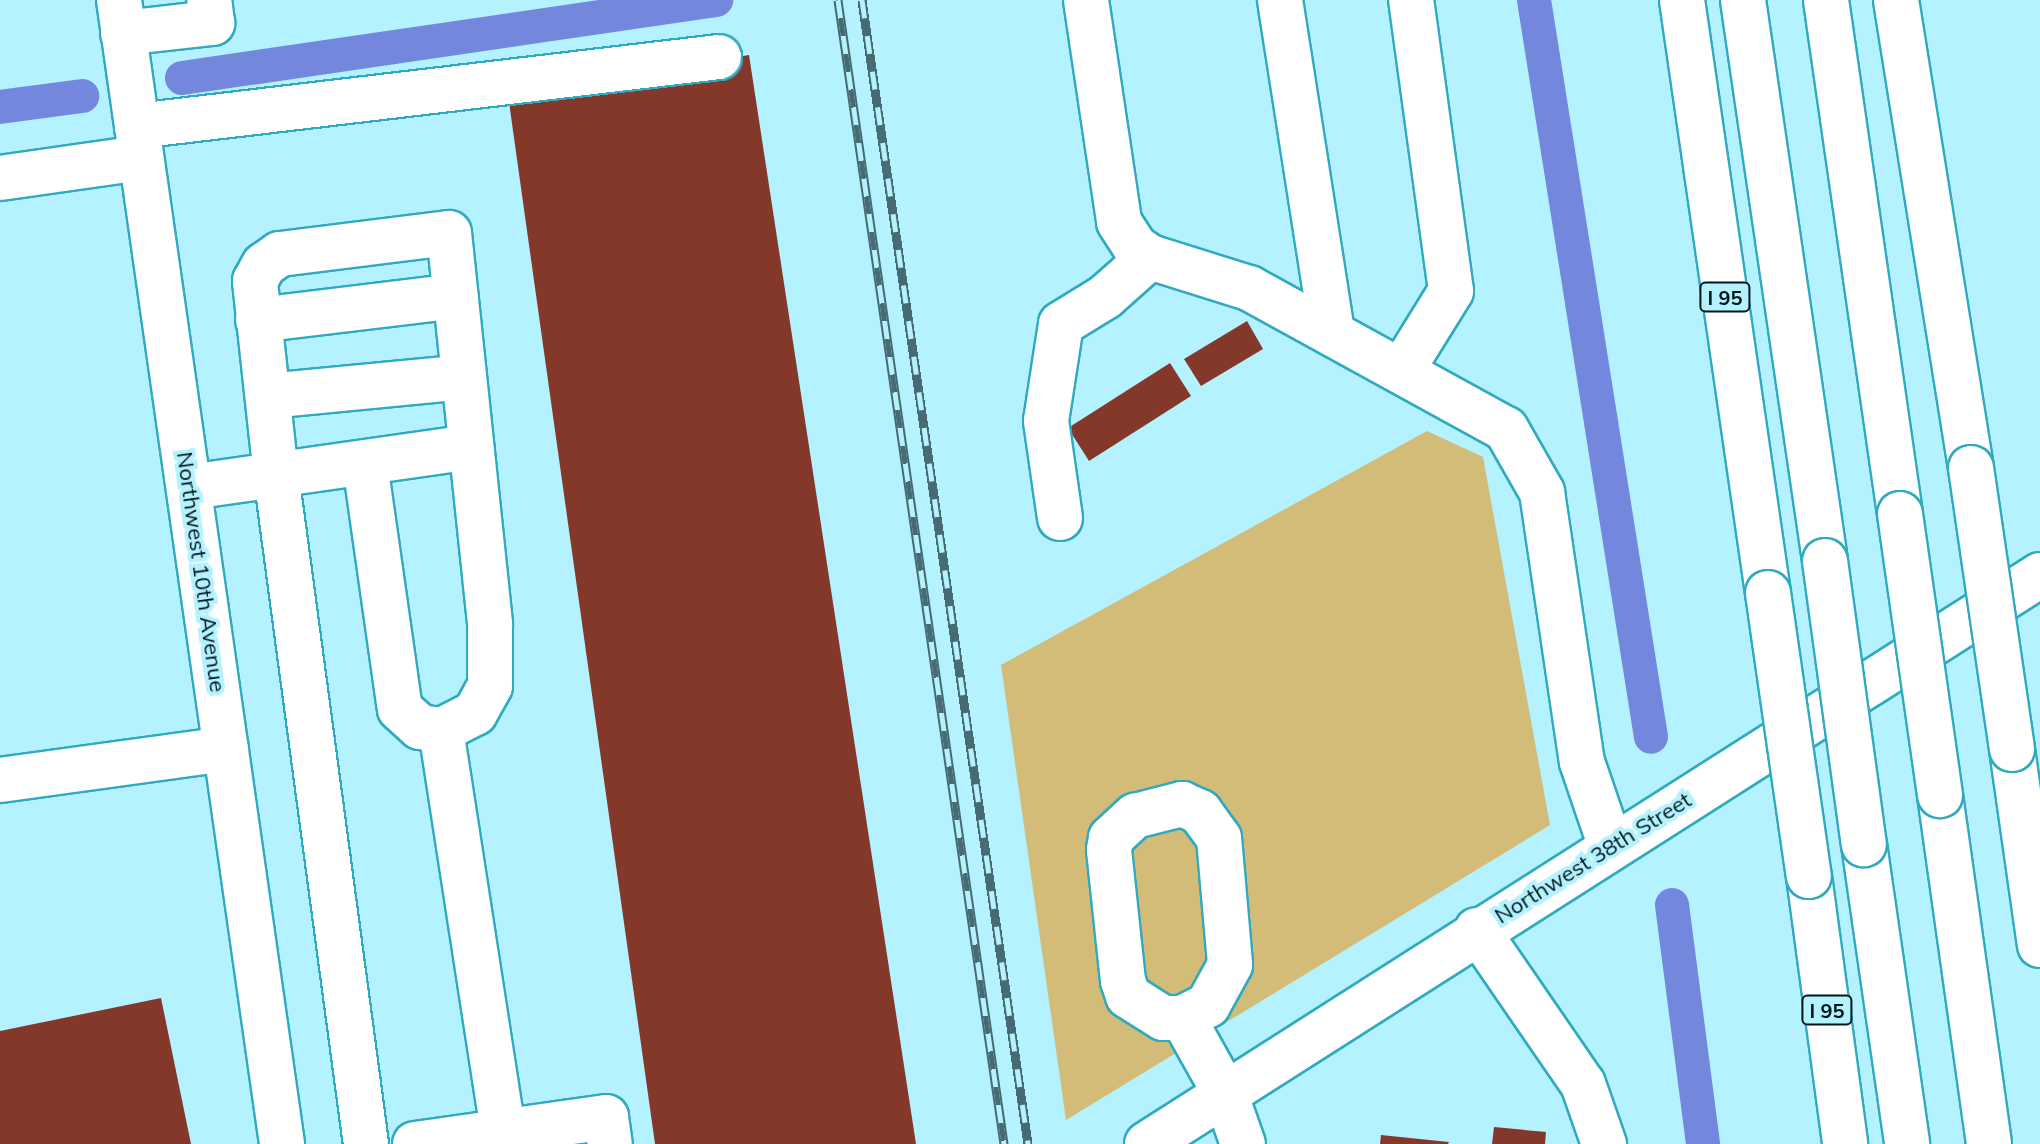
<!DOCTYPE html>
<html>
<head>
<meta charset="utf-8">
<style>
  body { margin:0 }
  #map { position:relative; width:2040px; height:1144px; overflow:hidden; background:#b4f2ff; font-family:Mulish,sans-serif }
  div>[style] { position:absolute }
  .green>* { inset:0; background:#d2bc77 }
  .canal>* { height:34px; margin:-17px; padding:0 17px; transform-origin:17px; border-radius:17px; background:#7388dc }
  .building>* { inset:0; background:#83382a }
  .roads { filter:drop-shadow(2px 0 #30aac0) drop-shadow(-2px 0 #30aac0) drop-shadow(0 2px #30aac0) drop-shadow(0 -2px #30aac0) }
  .minor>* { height:44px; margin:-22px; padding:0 22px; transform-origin:22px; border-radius:22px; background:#fff }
  .highway>* { height:44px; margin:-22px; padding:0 22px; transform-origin:22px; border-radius:22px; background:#fff }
  .rail>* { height:9px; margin-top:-4.5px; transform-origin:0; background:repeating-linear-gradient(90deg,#b4f2ff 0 18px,#466b73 0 36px); box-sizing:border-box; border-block:2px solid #466b73 }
  .bridges { filter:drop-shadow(2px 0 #30aac0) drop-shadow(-2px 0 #30aac0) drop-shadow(0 2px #30aac0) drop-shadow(0 -2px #30aac0) }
  .highway-bridge>* { height:44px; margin:-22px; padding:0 22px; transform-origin:22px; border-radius:22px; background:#fff }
  span { translate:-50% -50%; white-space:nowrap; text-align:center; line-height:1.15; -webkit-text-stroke:8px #b4f2ff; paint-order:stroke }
  .shield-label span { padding:2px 6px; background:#b4f2ff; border:2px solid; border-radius:6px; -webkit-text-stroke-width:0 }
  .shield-label { font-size:20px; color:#00161a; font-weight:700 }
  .street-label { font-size:22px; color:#00161a }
</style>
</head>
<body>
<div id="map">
  <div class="green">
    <div style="clip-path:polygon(1427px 431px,1483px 457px,1550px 825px,1066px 1120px,1001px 665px)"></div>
  </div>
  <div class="canal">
    <div style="left:1534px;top:0;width:746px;rotate:80.98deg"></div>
    <div style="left:182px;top:78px;width:540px;rotate:-8.31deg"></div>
    <div style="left:0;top:107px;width:83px;rotate:-7.6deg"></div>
    <div style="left:1672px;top:905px;width:241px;rotate:82.6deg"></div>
  </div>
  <div class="building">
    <div style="clip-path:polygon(749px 55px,916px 1144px,655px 1144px,508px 95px)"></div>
    <div style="clip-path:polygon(1247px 321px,1263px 349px,1201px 386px,1184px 359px)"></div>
    <div style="clip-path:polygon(1170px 363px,1191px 396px,1089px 461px,1068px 428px)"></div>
    <div style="clip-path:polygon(161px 998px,191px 1144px,0 1144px,0 1031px)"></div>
    <div style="clip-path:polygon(1494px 1127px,1546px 1132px,1545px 1144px,1492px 1144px)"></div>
    <div style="clip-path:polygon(1381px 1135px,1449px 1142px,1448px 1144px,1380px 1144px)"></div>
  </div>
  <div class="roads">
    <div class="minor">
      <div style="left:119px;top:0;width:1156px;rotate:81.89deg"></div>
      <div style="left:1086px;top:0;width:224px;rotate:81.5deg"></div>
      <div style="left:1119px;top:222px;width:30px;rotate:57deg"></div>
      <div style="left:1135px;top:247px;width:18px;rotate:34deg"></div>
      <div style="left:1150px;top:257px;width:104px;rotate:17.4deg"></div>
      <div style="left:1249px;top:288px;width:293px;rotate:28.8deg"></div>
      <div style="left:1506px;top:429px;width:73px;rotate:60.3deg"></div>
      <div style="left:1542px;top:492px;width:273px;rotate:81.6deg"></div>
      <div style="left:1582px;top:762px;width:90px;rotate:71.2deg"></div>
      <div style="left:1280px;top:0;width:336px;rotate:81.1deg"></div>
      <div style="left:123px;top:33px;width:90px;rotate:-6.4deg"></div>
      <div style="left:212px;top:23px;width:23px;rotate:-97deg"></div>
      <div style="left:137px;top:126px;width:586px;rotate:-6.76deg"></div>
      <div style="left:0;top:178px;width:142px;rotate:-8.1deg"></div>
      <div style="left:258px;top:320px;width:199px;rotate:-6.9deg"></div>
      <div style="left:1402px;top:370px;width:93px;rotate:-58.2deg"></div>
      <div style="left:1451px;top:291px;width:294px;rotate:-97.8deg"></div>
      <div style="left:268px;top:396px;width:197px;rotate:-5.5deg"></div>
      <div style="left:365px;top:464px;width:247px;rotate:81.9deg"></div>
      <div style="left:400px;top:709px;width:27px;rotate:42deg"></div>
      <div style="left:420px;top:727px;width:21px;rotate:8deg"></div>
      <div style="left:190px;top:487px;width:284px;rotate:-8.1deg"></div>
      <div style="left:1060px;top:518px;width:98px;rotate:-98.2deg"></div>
      <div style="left:1046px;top:421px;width:98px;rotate:-81.2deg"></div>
      <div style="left:1061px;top:324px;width:52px;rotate:-31.5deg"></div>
      <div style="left:1105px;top:297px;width:60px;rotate:-41.6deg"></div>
      <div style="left:0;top:780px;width:228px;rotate:-7.8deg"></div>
      <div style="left:1182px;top:804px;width:20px;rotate:24deg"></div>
      <div style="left:1200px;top:812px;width:32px;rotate:54deg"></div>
      <div style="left:1219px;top:838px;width:127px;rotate:85deg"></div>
      <div style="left:1230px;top:965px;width:46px;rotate:118.8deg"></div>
      <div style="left:1208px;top:1005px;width:28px;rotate:153deg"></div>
      <div style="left:1183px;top:1018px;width:20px;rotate:180deg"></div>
      <div style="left:1163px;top:1018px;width:41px;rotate:-147.8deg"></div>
      <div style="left:1128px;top:996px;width:16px;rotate:-108deg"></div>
      <div style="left:1123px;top:981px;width:132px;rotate:-96.1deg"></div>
      <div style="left:1109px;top:850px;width:12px;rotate:-81deg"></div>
      <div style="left:1111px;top:838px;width:33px;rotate:-43deg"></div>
      <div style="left:1135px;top:816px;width:49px;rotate:-14.3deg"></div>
      <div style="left:1477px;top:930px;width:187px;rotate:55.5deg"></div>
      <div style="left:1583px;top:1084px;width:64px;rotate:70.7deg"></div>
      <div style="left:1183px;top:1018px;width:86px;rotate:60.8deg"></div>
      <div style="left:1225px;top:1093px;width:54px;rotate:70.6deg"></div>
      <div style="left:366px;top:1144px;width:675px;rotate:-97.66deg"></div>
      <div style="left:276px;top:475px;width:195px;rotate:-96.2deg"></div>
      <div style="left:255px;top:281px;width:18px;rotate:-61deg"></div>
      <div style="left:264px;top:265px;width:19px;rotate:-35deg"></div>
      <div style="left:280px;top:254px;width:170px;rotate:-7.1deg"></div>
      <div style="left:449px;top:233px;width:394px;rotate:84deg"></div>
      <div style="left:490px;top:625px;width:61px;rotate:90deg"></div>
      <div style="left:490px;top:686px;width:31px;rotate:119deg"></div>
      <div style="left:475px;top:713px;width:38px;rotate:153deg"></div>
      <div style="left:441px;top:730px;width:419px;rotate:81.2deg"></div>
      <div style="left:415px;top:1144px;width:193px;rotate:-8deg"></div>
      <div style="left:606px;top:1117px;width:27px;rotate:82deg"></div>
      <div style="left:1147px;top:1144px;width:1059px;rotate:-32.5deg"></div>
    </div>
    <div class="highway">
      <div style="left:1682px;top:0;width:599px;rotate:81.75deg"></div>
      <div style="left:1743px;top:0;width:567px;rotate:81.68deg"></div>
      <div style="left:1826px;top:0;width:519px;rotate:81.81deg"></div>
      <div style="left:1896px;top:0;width:474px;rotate:80.9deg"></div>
      <div style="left:2012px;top:749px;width:198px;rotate:81.9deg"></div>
      <div style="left:1940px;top:795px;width:352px;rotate:82deg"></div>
      <div style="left:1864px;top:844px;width:303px;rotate:81.8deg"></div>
      <div style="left:1809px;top:876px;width:270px;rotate:82.3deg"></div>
    </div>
  </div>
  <div class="rail">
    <div style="left:838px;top:0;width:1156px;rotate:81.74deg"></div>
    <div style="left:862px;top:0;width:1156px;rotate:81.74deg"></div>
  </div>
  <div class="bridges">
    <div class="highway-bridge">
      <div style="left:1971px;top:468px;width:284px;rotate:81.7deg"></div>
      <div style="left:1900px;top:514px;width:284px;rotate:81.9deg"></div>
      <div style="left:1825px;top:561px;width:286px;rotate:82.2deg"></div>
      <div style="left:1768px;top:593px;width:286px;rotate:81.8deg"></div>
    </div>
  </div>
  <div class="shield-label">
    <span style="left:1725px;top:297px">I 95</span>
    <span style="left:1827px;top:1010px">I 95</span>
  </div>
  <div class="street-label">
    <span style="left:201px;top:572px;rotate:82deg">Northwest 10th Avenue</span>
    <span style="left:1593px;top:858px;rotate:-32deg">Northwest 38th Street</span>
  </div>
</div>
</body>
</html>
